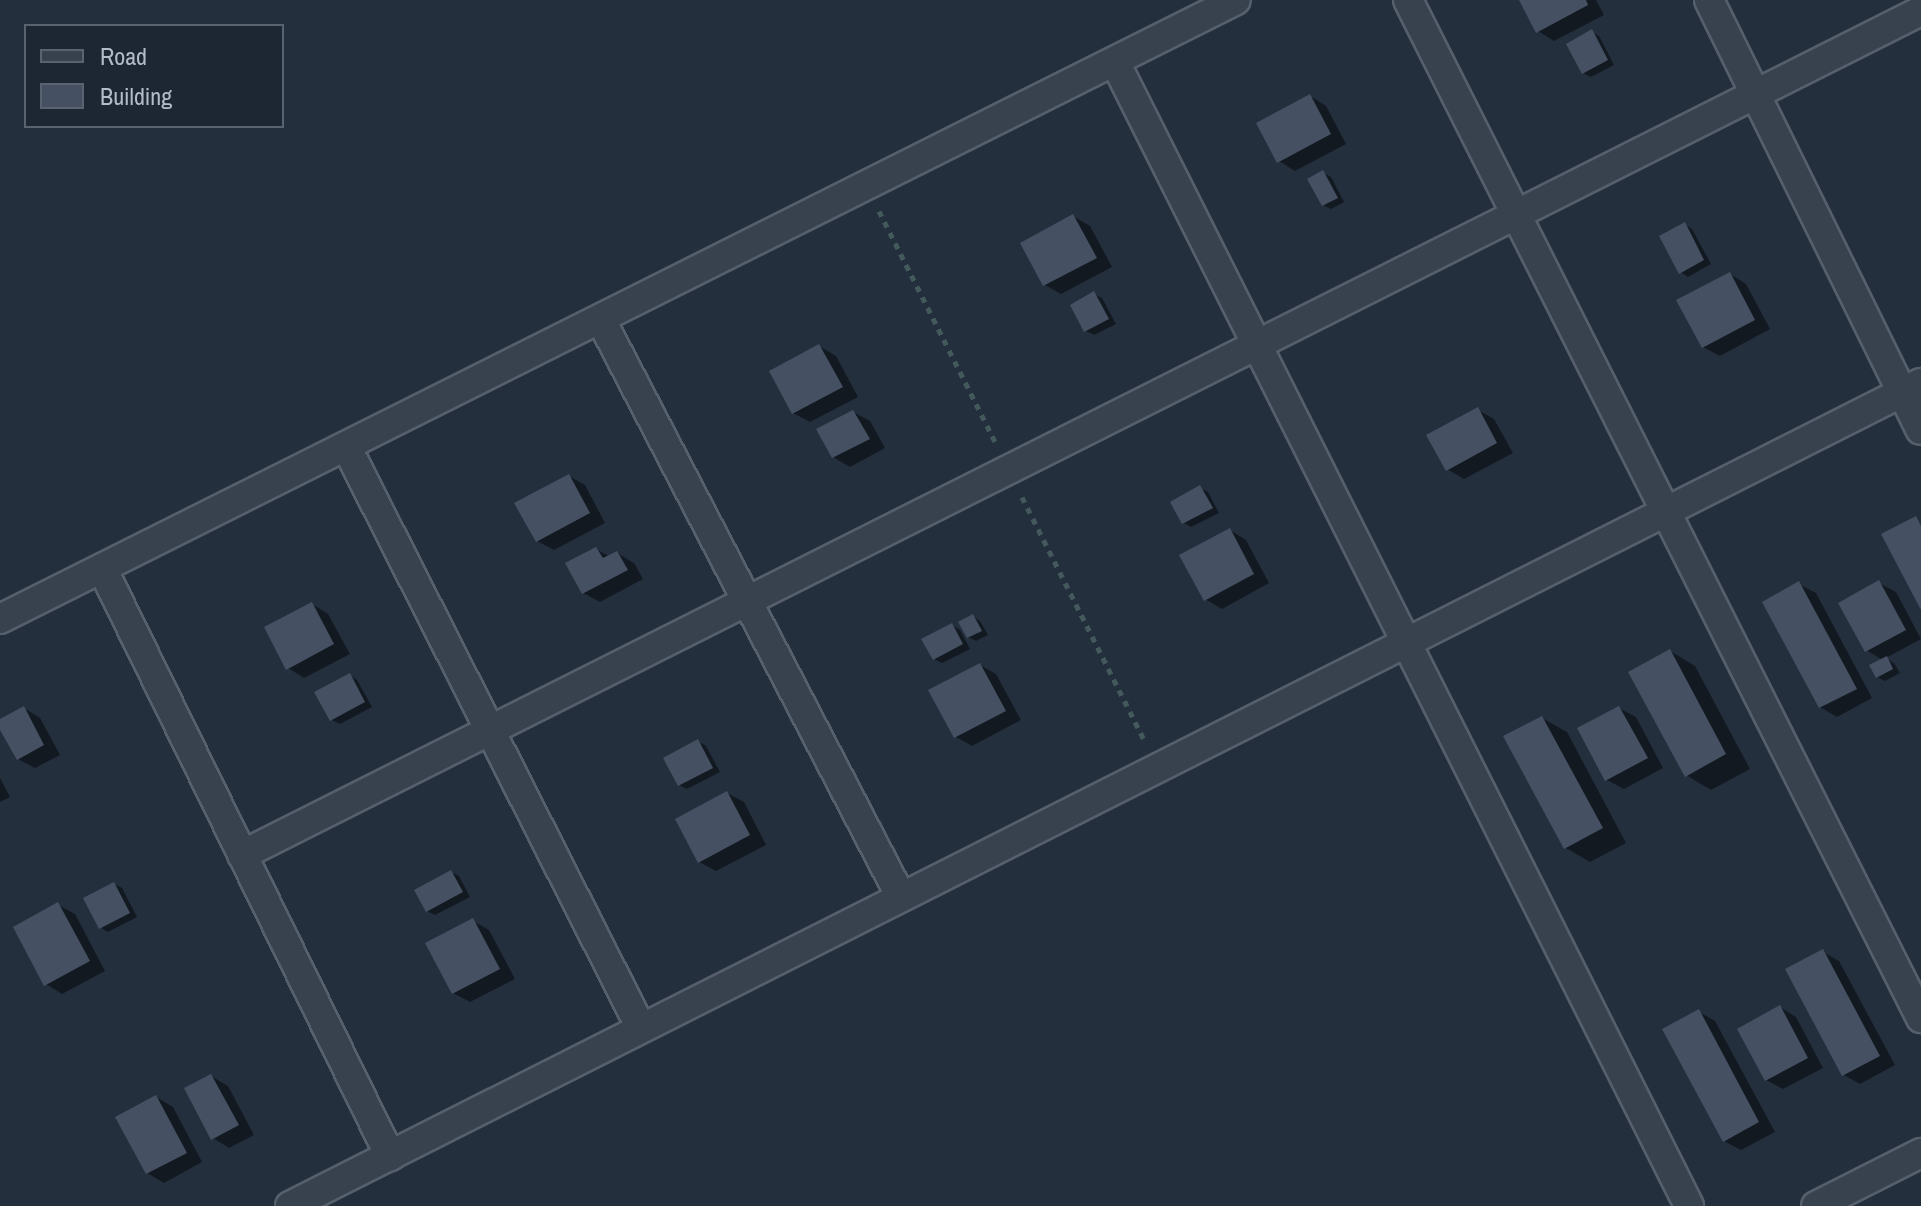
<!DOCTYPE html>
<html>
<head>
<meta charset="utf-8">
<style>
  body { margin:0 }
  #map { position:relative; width:1921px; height:1206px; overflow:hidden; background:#242f3e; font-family:"Archivo Narrow",sans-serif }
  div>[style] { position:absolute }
  .shadow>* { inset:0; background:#0007 }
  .building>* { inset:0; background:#455162 }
  .path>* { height:5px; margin-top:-2.5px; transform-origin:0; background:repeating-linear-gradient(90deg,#44595c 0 6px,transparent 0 12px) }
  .roads { filter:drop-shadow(2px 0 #565f6c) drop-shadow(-2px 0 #565f6c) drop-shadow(0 2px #565f6c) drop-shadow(0 -2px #565f6c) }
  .street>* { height:28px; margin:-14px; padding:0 14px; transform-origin:14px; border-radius:14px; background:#38414e }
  span { translate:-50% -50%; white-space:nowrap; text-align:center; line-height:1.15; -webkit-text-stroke:6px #1d2633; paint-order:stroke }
  .legend { position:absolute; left:24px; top:24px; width:260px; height:104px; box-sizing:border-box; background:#1d2633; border:2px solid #59626f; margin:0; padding:10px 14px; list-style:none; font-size:24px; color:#b4bcc9 }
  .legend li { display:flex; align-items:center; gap:16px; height:40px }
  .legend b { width:40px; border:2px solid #59626f }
</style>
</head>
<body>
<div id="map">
  <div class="shadow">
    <div style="clip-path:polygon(1521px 0,1596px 0,1604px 15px,1554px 41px,1538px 31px)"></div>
    <div style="clip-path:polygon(1592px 32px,1599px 36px,1614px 65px,1591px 77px,1583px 73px)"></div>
    <div style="clip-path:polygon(1310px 96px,1326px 106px,1346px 144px,1295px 171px,1279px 161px)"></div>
    <div style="clip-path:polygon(1323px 173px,1331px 177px,1344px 202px,1331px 209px,1323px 205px)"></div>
    <div style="clip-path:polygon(1073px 216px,1090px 226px,1112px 267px,1061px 294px,1045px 285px)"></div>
    <div style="clip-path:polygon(1685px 225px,1692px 229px,1711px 264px,1688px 277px,1681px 272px)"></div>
    <div style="clip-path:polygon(1730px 274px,1746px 284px,1770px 329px,1720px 356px,1703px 347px)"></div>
    <div style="clip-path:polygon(1094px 294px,1102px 298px,1116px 324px,1094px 335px,1086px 331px)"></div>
    <div style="clip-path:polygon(819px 346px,836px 356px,858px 397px,810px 422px,793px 413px)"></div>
    <div style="clip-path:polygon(1478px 410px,1494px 419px,1513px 453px,1464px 479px,1447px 469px)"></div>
    <div style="clip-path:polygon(853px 412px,870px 421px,885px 448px,850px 467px,833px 457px)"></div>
    <div style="clip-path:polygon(569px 476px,585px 485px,605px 523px,554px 550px,537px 541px)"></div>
    <div style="clip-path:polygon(1200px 488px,1208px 492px,1219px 513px,1191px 527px,1184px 523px)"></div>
    <div style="clip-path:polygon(1230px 530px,1246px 540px,1269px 583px,1222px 609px,1205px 599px)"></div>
    <div style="clip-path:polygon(596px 549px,610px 557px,617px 553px,634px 563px,643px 579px,600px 602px,583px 593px)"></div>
    <div style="clip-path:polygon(1879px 583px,1896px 592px,1921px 639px,1886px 658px,1894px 663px,1900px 673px,1885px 681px,1877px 677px,1883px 660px,1866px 650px)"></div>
    <div style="clip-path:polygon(1799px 584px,1816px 593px,1872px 698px,1837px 717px,1820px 707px)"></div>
    <div style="clip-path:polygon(312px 604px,328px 614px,350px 654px,304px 678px,288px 668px)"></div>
    <div style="clip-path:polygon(973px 616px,980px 621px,988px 635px,976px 641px,968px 637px)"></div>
    <div style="clip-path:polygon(952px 625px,960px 630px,970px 649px,942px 663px,934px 659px)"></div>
    <div style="clip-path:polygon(1670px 651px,1695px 666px,1750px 769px,1711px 790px,1686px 775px)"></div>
    <div style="clip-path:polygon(980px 665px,996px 674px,1021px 720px,972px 746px,956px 737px)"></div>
    <div style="clip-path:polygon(350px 675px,357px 680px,372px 707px,340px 724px,332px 720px)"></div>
    <div style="clip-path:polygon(24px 708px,40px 718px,60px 755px,35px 768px,18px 759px,0 726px,0 721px)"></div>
    <div style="clip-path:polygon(1619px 708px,1636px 717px,1663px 768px,1624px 789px,1607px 780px)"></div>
    <div style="clip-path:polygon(1542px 718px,1567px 732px,1626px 843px,1590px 862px,1566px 848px)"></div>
    <div style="clip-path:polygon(698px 741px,706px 746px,720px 772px,687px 789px,679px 785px)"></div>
    <div style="clip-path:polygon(0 778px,10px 797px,0 802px)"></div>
    <div style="clip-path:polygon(727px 793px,744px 802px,766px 845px,716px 871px,699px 862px)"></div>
    <div style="clip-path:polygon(451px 872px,459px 876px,470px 897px,435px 915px,427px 911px)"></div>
    <div style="clip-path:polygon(114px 884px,122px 888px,137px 917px,108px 932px,101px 928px)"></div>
    <div style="clip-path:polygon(58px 905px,75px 914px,105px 971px,62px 994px,46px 984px)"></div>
    <div style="clip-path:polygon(473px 921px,489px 930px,515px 979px,470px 1002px,453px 993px)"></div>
    <div style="clip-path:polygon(1823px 952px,1839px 961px,1895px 1065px,1860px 1084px,1844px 1075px)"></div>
    <div style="clip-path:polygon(1780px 1007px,1796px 1017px,1823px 1068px,1783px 1089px,1766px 1080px)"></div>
    <div style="clip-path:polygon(1699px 1012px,1715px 1021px,1775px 1132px,1741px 1150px,1724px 1141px)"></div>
    <div style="clip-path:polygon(211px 1076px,228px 1086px,254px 1135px,229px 1148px,213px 1138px)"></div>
    <div style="clip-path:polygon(156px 1097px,173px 1107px,202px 1162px,164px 1183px,147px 1173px)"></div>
  </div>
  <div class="building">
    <div style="clip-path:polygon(1519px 0,1586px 0,1588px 5px,1536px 33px)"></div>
    <div style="clip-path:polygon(1592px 29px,1608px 60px,1582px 74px,1566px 44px)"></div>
    <div style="clip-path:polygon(1310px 94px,1331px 134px,1277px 163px,1256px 123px)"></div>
    <div style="clip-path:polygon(1323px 170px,1338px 198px,1322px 206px,1307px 179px)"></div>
    <div style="clip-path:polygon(1073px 214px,1097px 258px,1043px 286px,1020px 243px)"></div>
    <div style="clip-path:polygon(1685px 222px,1704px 260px,1679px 274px,1659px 236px)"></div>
    <div style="clip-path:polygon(1730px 272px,1755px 320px,1702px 348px,1676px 300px)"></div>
    <div style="clip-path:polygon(1094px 291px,1109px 319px,1084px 332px,1070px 305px)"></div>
    <div style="clip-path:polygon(819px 344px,843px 387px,792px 414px,769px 371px)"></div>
    <div style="clip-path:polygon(1478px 407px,1497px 443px,1446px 471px,1426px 435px)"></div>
    <div style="clip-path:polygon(853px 410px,870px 439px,832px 458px,816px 429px)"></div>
    <div style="clip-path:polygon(569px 474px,590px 513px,536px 542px,514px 503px)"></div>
    <div style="clip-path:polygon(1200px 485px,1213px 508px,1182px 524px,1170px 502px)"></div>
    <div style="clip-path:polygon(1916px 516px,1921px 526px,1921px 610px,1881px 534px)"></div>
    <div style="clip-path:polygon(1230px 528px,1254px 574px,1204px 601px,1179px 555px)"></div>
    <div style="clip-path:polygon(596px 547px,603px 558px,617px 551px,628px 570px,582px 594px,565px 563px)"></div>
    <div style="clip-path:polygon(1879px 580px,1906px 630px,1865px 652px,1838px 603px)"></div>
    <div style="clip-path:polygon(1799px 581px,1857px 689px,1819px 708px,1762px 602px)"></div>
    <div style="clip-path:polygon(312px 602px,334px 644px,286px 670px,264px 627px)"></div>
    <div style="clip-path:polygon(973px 614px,982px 631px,967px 638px,958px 622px)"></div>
    <div style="clip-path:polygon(952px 623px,963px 644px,933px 660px,921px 639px)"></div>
    <div style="clip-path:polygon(1670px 649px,1726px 754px,1685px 777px,1628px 672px)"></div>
    <div style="clip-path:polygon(1887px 656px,1893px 669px,1876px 678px,1869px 665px)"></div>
    <div style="clip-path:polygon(980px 663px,1006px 711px,954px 738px,928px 690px)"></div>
    <div style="clip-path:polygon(350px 673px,365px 702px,330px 721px,314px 692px)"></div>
    <div style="clip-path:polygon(24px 706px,44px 745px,17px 760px,0 730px,0 719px)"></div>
    <div style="clip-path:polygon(1619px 706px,1648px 758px,1605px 781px,1577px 728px)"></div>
    <div style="clip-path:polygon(1542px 716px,1603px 828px,1564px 849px,1503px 736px)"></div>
    <div style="clip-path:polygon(698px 739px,713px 768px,678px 786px,663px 758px)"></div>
    <div style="clip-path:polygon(727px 791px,750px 835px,698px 863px,675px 819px)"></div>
    <div style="clip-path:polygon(451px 870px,463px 892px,426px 912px,414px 890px)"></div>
    <div style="clip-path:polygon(114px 882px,130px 913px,99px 929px,83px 898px)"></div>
    <div style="clip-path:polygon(58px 902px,90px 961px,44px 986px,13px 927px)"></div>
    <div style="clip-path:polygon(473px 918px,500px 969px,452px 994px,425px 943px)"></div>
    <div style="clip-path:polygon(1823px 949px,1880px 1056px,1842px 1076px,1785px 969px)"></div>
    <div style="clip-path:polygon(1780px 1005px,1808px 1058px,1765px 1081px,1737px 1029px)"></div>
    <div style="clip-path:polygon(1699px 1009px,1759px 1122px,1723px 1142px,1662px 1029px)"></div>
    <div style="clip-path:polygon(211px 1074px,239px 1125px,211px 1140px,184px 1088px)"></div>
    <div style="clip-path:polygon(156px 1095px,187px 1153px,146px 1174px,115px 1117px)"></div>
  </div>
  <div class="path">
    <div style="left:879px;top:211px;width:258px;rotate:63.3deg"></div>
    <div style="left:1022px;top:497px;width:274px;rotate:63.3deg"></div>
  </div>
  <div class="roads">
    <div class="street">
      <div style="left:1408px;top:0;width:1140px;rotate:63.26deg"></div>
      <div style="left:1709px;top:0;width:479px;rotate:63.8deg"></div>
      <div style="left:1115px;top:62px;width:1280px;rotate:63.35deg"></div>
      <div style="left:601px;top:320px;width:650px;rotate:62.53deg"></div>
      <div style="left:346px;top:446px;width:652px;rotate:63.12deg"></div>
      <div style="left:102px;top:568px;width:655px;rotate:63.9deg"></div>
      <div style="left:0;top:619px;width:1382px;rotate:-26.6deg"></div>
      <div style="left:242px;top:855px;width:1879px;rotate:-26.69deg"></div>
      <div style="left:290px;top:1206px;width:1827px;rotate:-26.78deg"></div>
      <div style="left:1816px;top:1206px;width:118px;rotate:-26.8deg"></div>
    </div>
  </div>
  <ul class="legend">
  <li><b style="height:10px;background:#38414e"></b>Road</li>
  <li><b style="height:22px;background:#455162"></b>Building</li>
  </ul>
</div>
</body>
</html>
